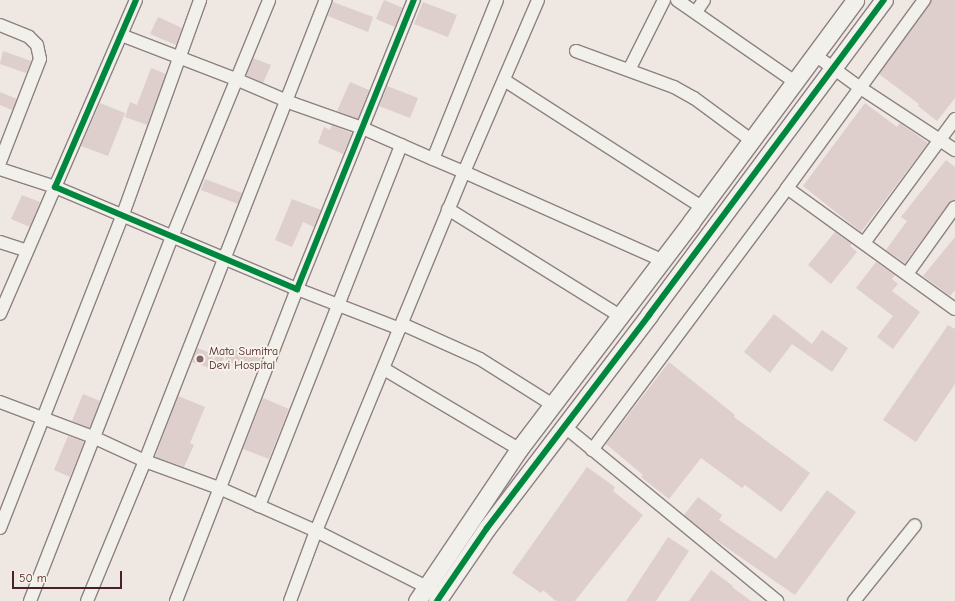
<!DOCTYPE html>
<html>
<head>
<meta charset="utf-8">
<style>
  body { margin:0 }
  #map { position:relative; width:955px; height:601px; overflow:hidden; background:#efe7e2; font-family:"Comic Neue",sans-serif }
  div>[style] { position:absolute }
  .building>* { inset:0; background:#dececc }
  .roads { filter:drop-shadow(1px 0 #8d8181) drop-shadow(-1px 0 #8d8181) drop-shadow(0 1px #8d8181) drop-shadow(0 -1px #8d8181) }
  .street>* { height:12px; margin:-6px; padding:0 6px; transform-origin:6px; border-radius:6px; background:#f2f0eb }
  .secondary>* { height:17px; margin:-8.5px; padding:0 8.5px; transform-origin:8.5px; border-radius:8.5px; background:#f2f0eb }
  .cycleway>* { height:6px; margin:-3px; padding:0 3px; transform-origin:3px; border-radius:3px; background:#00873e }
  .dots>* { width:11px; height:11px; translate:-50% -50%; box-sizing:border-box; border:2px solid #f7f3e8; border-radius:50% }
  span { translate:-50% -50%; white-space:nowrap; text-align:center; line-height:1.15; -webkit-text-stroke:4px #f7f3e8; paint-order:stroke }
  .poi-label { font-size:12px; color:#4a1f2b }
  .left { translate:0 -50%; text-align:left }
  .scale { position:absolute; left:12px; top:571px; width:110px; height:18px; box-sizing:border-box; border:2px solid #4a1f2b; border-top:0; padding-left:5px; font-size:12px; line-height:14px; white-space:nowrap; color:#4a1f2b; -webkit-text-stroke:3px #f7f3e8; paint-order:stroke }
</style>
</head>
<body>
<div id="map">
  <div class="building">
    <div style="clip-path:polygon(384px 0,403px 8px,395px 27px,376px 19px)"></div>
    <div style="clip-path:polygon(931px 0,955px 0,955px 98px,937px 121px,918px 106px,919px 104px,879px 74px,930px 4px)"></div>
    <div style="clip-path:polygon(333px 2px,373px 17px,368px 32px,328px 16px)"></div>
    <div style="clip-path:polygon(423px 2px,457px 15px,448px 37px,414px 24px)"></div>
    <div style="clip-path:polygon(158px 17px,182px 28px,176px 45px,150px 34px)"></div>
    <div style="clip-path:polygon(3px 51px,31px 61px,26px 73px,0 64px)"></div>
    <div style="clip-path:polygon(253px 58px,271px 65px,263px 83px,246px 75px)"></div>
    <div style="clip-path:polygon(151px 68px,166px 74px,147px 125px,125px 117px,130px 102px,137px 105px)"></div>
    <div style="clip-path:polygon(350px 82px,369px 90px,358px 119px,337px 111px)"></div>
    <div style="clip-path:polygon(387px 86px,418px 98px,410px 118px,379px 106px)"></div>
    <div style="clip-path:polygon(0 92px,17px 99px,12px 110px,0 105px)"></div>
    <div style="clip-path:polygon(100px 103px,125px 113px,108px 156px,81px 146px)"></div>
    <div style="clip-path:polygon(865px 103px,897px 127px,900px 123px,928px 143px,861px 232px,803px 186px)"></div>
    <div style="clip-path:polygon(332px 125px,352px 133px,343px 154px,318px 143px,324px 127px,330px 130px)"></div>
    <div style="clip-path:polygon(946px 160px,955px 167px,955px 199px,949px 203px,905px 263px,886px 250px,907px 221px,901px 217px)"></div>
    <div style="clip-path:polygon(205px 179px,242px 193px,238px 204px,201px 190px)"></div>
    <div style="clip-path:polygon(22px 195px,40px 202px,30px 227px,11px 219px)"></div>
    <div style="clip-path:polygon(292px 199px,321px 210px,314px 227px,303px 222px,292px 247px,275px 240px)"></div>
    <div style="clip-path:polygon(835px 232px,852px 244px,850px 246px,857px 252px,831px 284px,808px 265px)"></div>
    <div style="clip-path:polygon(955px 237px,955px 290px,950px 296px,923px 276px)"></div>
    <div style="clip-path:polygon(876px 262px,895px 275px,892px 279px,898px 284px,892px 291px,920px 312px,893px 349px,877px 337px,893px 316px,856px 288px)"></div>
    <div style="clip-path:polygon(774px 314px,812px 344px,822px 330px,848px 348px,832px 372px,792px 344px,770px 373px,744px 352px)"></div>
    <div style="clip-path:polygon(948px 325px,955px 329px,955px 384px,916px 442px,883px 420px)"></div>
    <div style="clip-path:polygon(230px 346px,262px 359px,256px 373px,225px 360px)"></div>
    <div style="clip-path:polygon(197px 348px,224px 358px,219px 371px,192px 362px)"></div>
    <div style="clip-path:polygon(669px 362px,735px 415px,734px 417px,810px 473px,781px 512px,745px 485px,742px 488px,701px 458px,669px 499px,641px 477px,643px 475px,606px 444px)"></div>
    <div style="clip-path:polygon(83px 394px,100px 401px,90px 428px,72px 421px)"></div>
    <div style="clip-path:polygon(178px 396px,205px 407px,190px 443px,194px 445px,184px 467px,155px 457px)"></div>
    <div style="clip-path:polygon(263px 398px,289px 409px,269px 459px,243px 449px)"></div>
    <div style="clip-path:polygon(68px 436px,84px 442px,70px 477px,54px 470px)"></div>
    <div style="clip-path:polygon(587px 467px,615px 487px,613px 491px,643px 515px,575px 601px,556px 601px,543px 590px,541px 593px,512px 573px)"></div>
    <div style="clip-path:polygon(827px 490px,856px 512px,795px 595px,707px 534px,684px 515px,698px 497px,722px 515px,719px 520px,776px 559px)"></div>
    <div style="clip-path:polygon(668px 537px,689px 551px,656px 601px,626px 601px)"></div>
    <div style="clip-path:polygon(711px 570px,733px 586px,732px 587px,751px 601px,689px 601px)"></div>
  </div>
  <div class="roads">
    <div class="street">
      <div style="left:136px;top:0;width:204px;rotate:113.4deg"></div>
      <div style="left:55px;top:187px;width:263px;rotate:22.9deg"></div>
      <div style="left:297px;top:289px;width:312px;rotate:-68deg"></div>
      <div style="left:497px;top:0;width:171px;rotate:111.9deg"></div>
      <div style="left:433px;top:159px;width:34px;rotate:23deg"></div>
      <div style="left:464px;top:172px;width:187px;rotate:-66.7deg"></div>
      <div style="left:677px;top:0;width:144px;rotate:34.8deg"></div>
      <div style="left:696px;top:12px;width:14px;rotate:-56deg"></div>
      <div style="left:0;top:25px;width:31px;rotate:22deg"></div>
      <div style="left:29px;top:37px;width:11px;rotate:45deg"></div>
      <div style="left:37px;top:45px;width:14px;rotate:78deg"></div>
      <div style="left:40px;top:59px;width:110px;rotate:111.2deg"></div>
      <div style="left:121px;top:35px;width:125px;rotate:21deg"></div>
      <div style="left:238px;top:80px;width:61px;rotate:23.2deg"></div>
      <div style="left:294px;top:104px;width:72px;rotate:19.4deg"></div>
      <div style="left:362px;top:128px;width:77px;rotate:23.6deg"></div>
      <div style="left:576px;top:51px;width:104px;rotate:20.2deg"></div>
      <div style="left:674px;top:87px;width:23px;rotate:29deg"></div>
      <div style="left:694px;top:98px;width:71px;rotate:36.4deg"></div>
      <div style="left:815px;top:55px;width:54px;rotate:36deg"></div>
      <div style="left:859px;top:87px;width:115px;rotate:33.3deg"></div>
      <div style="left:629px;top:70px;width:78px;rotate:-63.4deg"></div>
      <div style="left:504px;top:80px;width:235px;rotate:32.7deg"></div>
      <div style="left:0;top:169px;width:58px;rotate:18.1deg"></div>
      <div style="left:55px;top:187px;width:138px;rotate:113.4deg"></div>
      <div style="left:787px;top:188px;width:207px;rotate:35.8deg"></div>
      <div style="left:448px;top:209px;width:203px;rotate:31.9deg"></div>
      <div style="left:0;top:242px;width:28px;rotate:18deg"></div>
      <div style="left:864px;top:243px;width:154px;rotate:-53.7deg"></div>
      <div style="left:907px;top:274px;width:82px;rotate:-54.4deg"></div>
      <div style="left:402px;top:324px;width:85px;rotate:24.2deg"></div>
      <div style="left:480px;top:359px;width:86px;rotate:32.2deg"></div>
      <div style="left:384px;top:369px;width:157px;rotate:30.7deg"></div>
      <div style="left:0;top:402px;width:99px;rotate:20.6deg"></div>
      <div style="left:93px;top:437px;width:57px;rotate:24.8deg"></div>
      <div style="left:145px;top:461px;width:79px;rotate:20deg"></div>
      <div style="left:219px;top:488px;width:106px;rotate:23.9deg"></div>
      <div style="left:316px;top:531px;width:131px;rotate:26.8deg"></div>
      <div style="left:564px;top:426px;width:276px;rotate:39.4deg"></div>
      <div style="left:592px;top:450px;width:327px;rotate:-53.3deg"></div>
      <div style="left:787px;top:188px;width:233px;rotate:-53.9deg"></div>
      <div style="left:259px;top:506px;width:388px;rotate:-68.5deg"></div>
      <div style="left:0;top:528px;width:334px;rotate:-68.6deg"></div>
      <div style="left:122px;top:217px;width:231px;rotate:-70.2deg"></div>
      <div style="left:30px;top:601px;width:391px;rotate:-68.7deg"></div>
      <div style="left:172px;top:237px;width:256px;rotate:-67.7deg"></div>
      <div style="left:87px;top:601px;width:152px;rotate:-67.5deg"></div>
      <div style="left:145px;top:461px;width:495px;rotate:-68.6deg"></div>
      <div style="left:176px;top:601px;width:335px;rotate:-68.8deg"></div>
      <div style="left:297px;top:289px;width:110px;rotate:21.2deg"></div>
      <div style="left:290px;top:601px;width:75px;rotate:-69.6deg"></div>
      <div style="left:316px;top:531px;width:388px;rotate:-67.6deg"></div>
      <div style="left:464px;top:172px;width:217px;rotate:24deg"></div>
      <div style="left:854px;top:601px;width:97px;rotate:-51.2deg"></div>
    </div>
    <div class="secondary">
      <div style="left:417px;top:601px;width:183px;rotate:-56.1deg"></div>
      <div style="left:519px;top:449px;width:285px;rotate:-52.8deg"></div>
      <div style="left:691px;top:222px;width:276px;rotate:-53.5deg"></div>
      <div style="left:437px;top:601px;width:88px;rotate:-55.6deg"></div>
      <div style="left:487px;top:528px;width:268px;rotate:-52.7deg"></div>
      <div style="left:649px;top:315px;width:393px;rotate:-53.3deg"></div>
    </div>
  </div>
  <div class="cycleway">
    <div style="left:136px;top:0;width:204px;rotate:113.4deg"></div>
    <div style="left:55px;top:187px;width:263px;rotate:22.9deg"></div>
    <div style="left:297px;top:289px;width:312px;rotate:-68deg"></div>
    <div style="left:437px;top:601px;width:88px;rotate:-55.6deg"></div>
    <div style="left:487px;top:528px;width:268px;rotate:-52.7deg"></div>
    <div style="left:649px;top:315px;width:393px;rotate:-53.3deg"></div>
  </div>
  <div class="dots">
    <div style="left:200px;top:359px;background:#84656b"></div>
  </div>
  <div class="poi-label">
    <span class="left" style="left:209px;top:359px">Mata Sumitra<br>Devi Hospital</span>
  </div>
  <div class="scale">50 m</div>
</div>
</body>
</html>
